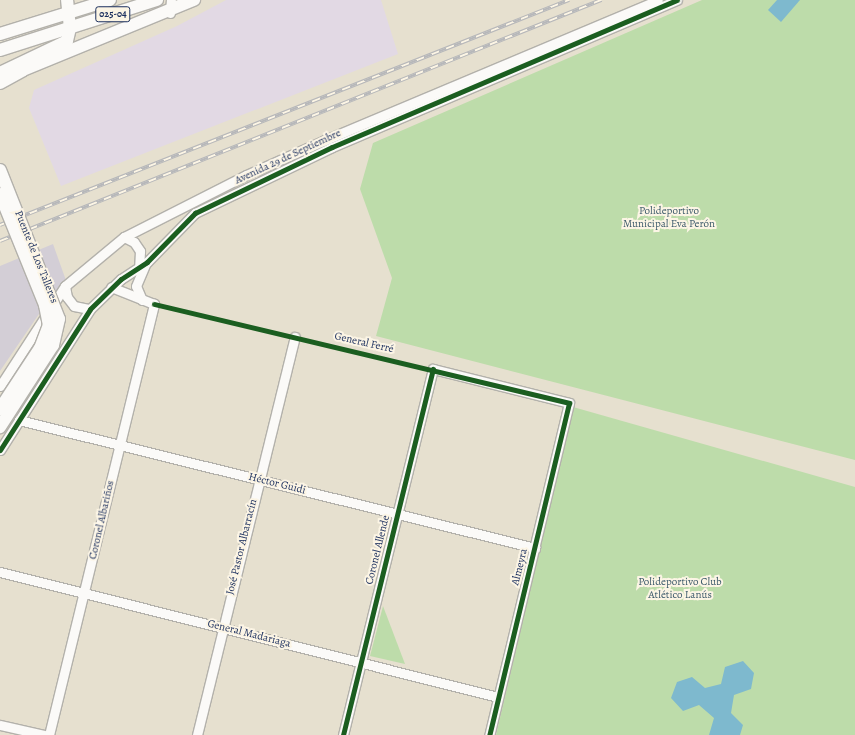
<!DOCTYPE html>
<html>
<head>
<meta charset="utf-8">
<style>
  body { margin:0 }
  #map { position:relative; width:855px; height:735px; overflow:hidden; background:#e6e0cf; font-family:Alegreya,serif }
  div>[style] { position:absolute }
  .built>* { inset:0; background:#e2d9e4 }
  .industrial>* { inset:0; background:#d3ced6 }
  .green>* { inset:0; background:#bddcaa }
  .water>* { inset:0; background:#7eb9ce }
  .roads { filter:drop-shadow(1px 0 #b3b1ab) drop-shadow(-1px 0 #b3b1ab) drop-shadow(0 1px #b3b1ab) drop-shadow(0 -1px #b3b1ab) }
  .minor>* { height:9px; margin:-4.5px; padding:0 4.5px; transform-origin:4.5px; border-radius:4.5px; background:#fbfaf8 }
  .major>* { height:12px; margin:-6px; padding:0 6px; transform-origin:6px; border-radius:6px; background:#fbfaf8 }
  .rail>* { height:4px; margin-top:-2px; transform-origin:0; background:repeating-linear-gradient(90deg,#fcf5e5 0 8px,#b6b7ba 0 16px); box-sizing:border-box; border-block:1px solid #b6b7ba }
  .bridges { filter:drop-shadow(1px 0 #b3b1ab) drop-shadow(-1px 0 #b3b1ab) drop-shadow(0 1px #b3b1ab) drop-shadow(0 -1px #b3b1ab) }
  .major-bridge>* { height:12px; margin:-6px; padding:0 6px; transform-origin:6px; border-radius:6px; background:#fbfaf8 }
  .cycleway>* { height:5px; margin:-2.5px; padding:0 2.5px; transform-origin:2.5px; border-radius:2.5px; background:#1b5e20 }
  span { translate:-50% -50%; white-space:nowrap; text-align:center; line-height:1.15; -webkit-text-stroke:4px #fcf5e5; paint-order:stroke }
  .shield-label span { padding:1px 3px; background:#fcf5e5; border:1px solid; border-radius:3px; -webkit-text-stroke-width:0 }
  .shield-label { font-size:10px; color:#1b2f5e; font-weight:700 }
  .street-label { font-size:11px; color:#1b2f5e }
  .park-label { font-size:11px; color:#3b596a }
</style>
</head>
<body>
<div id="map">
  <div class="built">
    <div style="clip-path:polygon(226px 0,381px 0,398px 54px,61px 186px,29px 108px,34px 90px,177px 26px)"></div>
  </div>
  <div class="industrial">
    <div style="clip-path:polygon(53px 244px,68px 286px,39px 314px,0 371px,0 266px)"></div>
  </div>
  <div class="green">
    <div style="clip-path:polygon(702px 0,855px 0,855px 460px,376px 336px,392px 278px,360px 189px,373px 143px)"></div>
    <div style="clip-path:polygon(573px 407px,855px 487px,855px 735px,496px 735px)"></div>
    <div style="clip-path:polygon(383px 606px,405px 664px,370px 656px)"></div>
  </div>
  <div class="water">
    <div style="clip-path:polygon(777px 0,800px 0,781px 22px,768px 10px)"></div>
    <div style="clip-path:polygon(743px 661px,754px 673px,751px 689px,734px 695px,731px 713px,743px 725px,740px 735px,709px 735px,714px 718px,699px 705px,683px 711px,671px 698px,677px 682px,692px 677px,705px 688px,721px 684px,725px 667px)"></div>
  </div>
  <div class="roads">
    <div class="minor">
      <div style="left:170px;top:13px;width:13px;rotate:-86deg"></div>
      <div style="left:124px;top:237px;width:11px;rotate:27deg"></div>
      <div style="left:134px;top:242px;width:11px;rotate:56deg"></div>
      <div style="left:140px;top:251px;width:17px;rotate:93deg"></div>
      <div style="left:65px;top:286px;width:11px;rotate:80deg"></div>
      <div style="left:67px;top:297px;width:11px;rotate:52deg"></div>
      <div style="left:74px;top:306px;width:16px;rotate:11deg"></div>
      <div style="left:142px;top:300px;width:15px;rotate:-113deg"></div>
      <div style="left:136px;top:286px;width:25px;rotate:-67deg"></div>
      <div style="left:0;top:386px;width:119px;rotate:-57deg"></div>
      <div style="left:65px;top:286px;width:77px;rotate:-39.7deg"></div>
      <div style="left:124px;top:237px;width:137px;rotate:-26.9deg"></div>
      <div style="left:246px;top:175px;width:86px;rotate:-23.9deg"></div>
      <div style="left:325px;top:140px;width:361px;rotate:-22.8deg"></div>
      <div style="left:19px;top:420px;width:532px;rotate:13.93deg"></div>
      <div style="left:0;top:450px;width:167px;rotate:-57.4deg"></div>
      <div style="left:90px;top:309px;width:43px;rotate:-44.1deg"></div>
      <div style="left:121px;top:279px;width:31px;rotate:-33deg"></div>
      <div style="left:147px;top:262px;width:69px;rotate:-45.6deg"></div>
      <div style="left:195px;top:213px;width:152px;rotate:-25.7deg"></div>
      <div style="left:332px;top:147px;width:375px;rotate:-23.1deg"></div>
      <div style="left:0;top:572px;width:513px;rotate:14.09deg"></div>
      <div style="left:0;top:725px;width:45px;rotate:12.8deg"></div>
      <div style="left:49px;top:735px;width:444px;rotate:-76.3deg"></div>
      <div style="left:154px;top:304px;width:46px;rotate:-158.4deg"></div>
      <div style="left:197px;top:735px;width:410px;rotate:-76.2deg"></div>
      <div style="left:343px;top:735px;width:377px;rotate:-76.2deg"></div>
      <div style="left:433px;top:369px;width:140px;rotate:14deg"></div>
      <div style="left:569px;top:403px;width:342px;rotate:103.5deg"></div>
    </div>
    <div class="major">
      <div style="left:0;top:34px;width:115px;rotate:-17.2deg"></div>
      <div style="left:0;top:50px;width:165px;rotate:-17.7deg"></div>
      <div style="left:0;top:73px;width:74px;rotate:-25.5deg"></div>
      <div style="left:67px;top:41px;width:13px;rotate:-77deg"></div>
      <div style="left:70px;top:28px;width:28px;rotate:-96deg"></div>
      <div style="left:0;top:83px;width:26px;rotate:-29deg"></div>
      <div style="left:23px;top:70px;width:185px;rotate:-22.3deg"></div>
    </div>
  </div>
  <div class="rail">
    <div style="left:0;top:225px;width:612px;rotate:-21.58deg"></div>
    <div style="left:0;top:241px;width:648px;rotate:-21.85deg"></div>
  </div>
  <div class="bridges">
    <div class="major-bridge">
      <div style="left:0;top:170px;width:160px;rotate:68.4deg"></div>
      <div style="left:59px;top:319px;width:27px;rotate:103deg"></div>
      <div style="left:53px;top:345px;width:98px;rotate:122.9deg"></div>
      <div style="left:0;top:194px;width:120px;rotate:67.9deg"></div>
      <div style="left:45px;top:305px;width:20px;rotate:79deg"></div>
      <div style="left:49px;top:325px;width:25px;rotate:111deg"></div>
      <div style="left:40px;top:348px;width:73px;rotate:123.3deg"></div>
    </div>
  </div>
  <div class="cycleway">
    <div style="left:154px;top:304px;width:427px;rotate:13.4deg"></div>
    <div style="left:569px;top:403px;width:342px;rotate:103.5deg"></div>
    <div style="left:0;top:450px;width:167px;rotate:-57.4deg"></div>
    <div style="left:90px;top:309px;width:43px;rotate:-44.1deg"></div>
    <div style="left:121px;top:279px;width:31px;rotate:-33deg"></div>
    <div style="left:147px;top:262px;width:69px;rotate:-45.6deg"></div>
    <div style="left:195px;top:213px;width:152px;rotate:-25.7deg"></div>
    <div style="left:332px;top:147px;width:375px;rotate:-23.1deg"></div>
    <div style="left:343px;top:735px;width:377px;rotate:-76.2deg"></div>
  </div>
  <div class="shield-label">
    <span style="left:113px;top:14px">025-04</span>
  </div>
  <div class="street-label">
    <span style="left:288px;top:157px;rotate:-25deg">Avenida 29 de Septiembre</span>
    <span style="left:36px;top:257px;rotate:68deg">Puente de Los Talleres</span>
    <span style="left:364px;top:343px;rotate:13deg">General Ferré</span>
    <span style="left:277px;top:484px;rotate:14deg">Héctor Guidi</span>
    <span style="left:102px;top:520px;rotate:-77deg">Coronel Albariños</span>
    <span style="left:242px;top:547px;rotate:-76deg">José Pastor Albarracín</span>
    <span style="left:378px;top:550px;rotate:-76deg">Coronel Allende</span>
    <span style="left:520px;top:567px;rotate:-76deg">Almeyra</span>
    <span style="left:249px;top:634px;rotate:14deg">General Madariaga</span>
  </div>
  <div class="park-label">
    <span style="left:669px;top:218px">Polideportivo<br>Municipal Eva Perón</span>
    <span style="left:680px;top:589px">Polideportivo Club<br>Atlético Lanús</span>
  </div>
</div>
</body>
</html>
